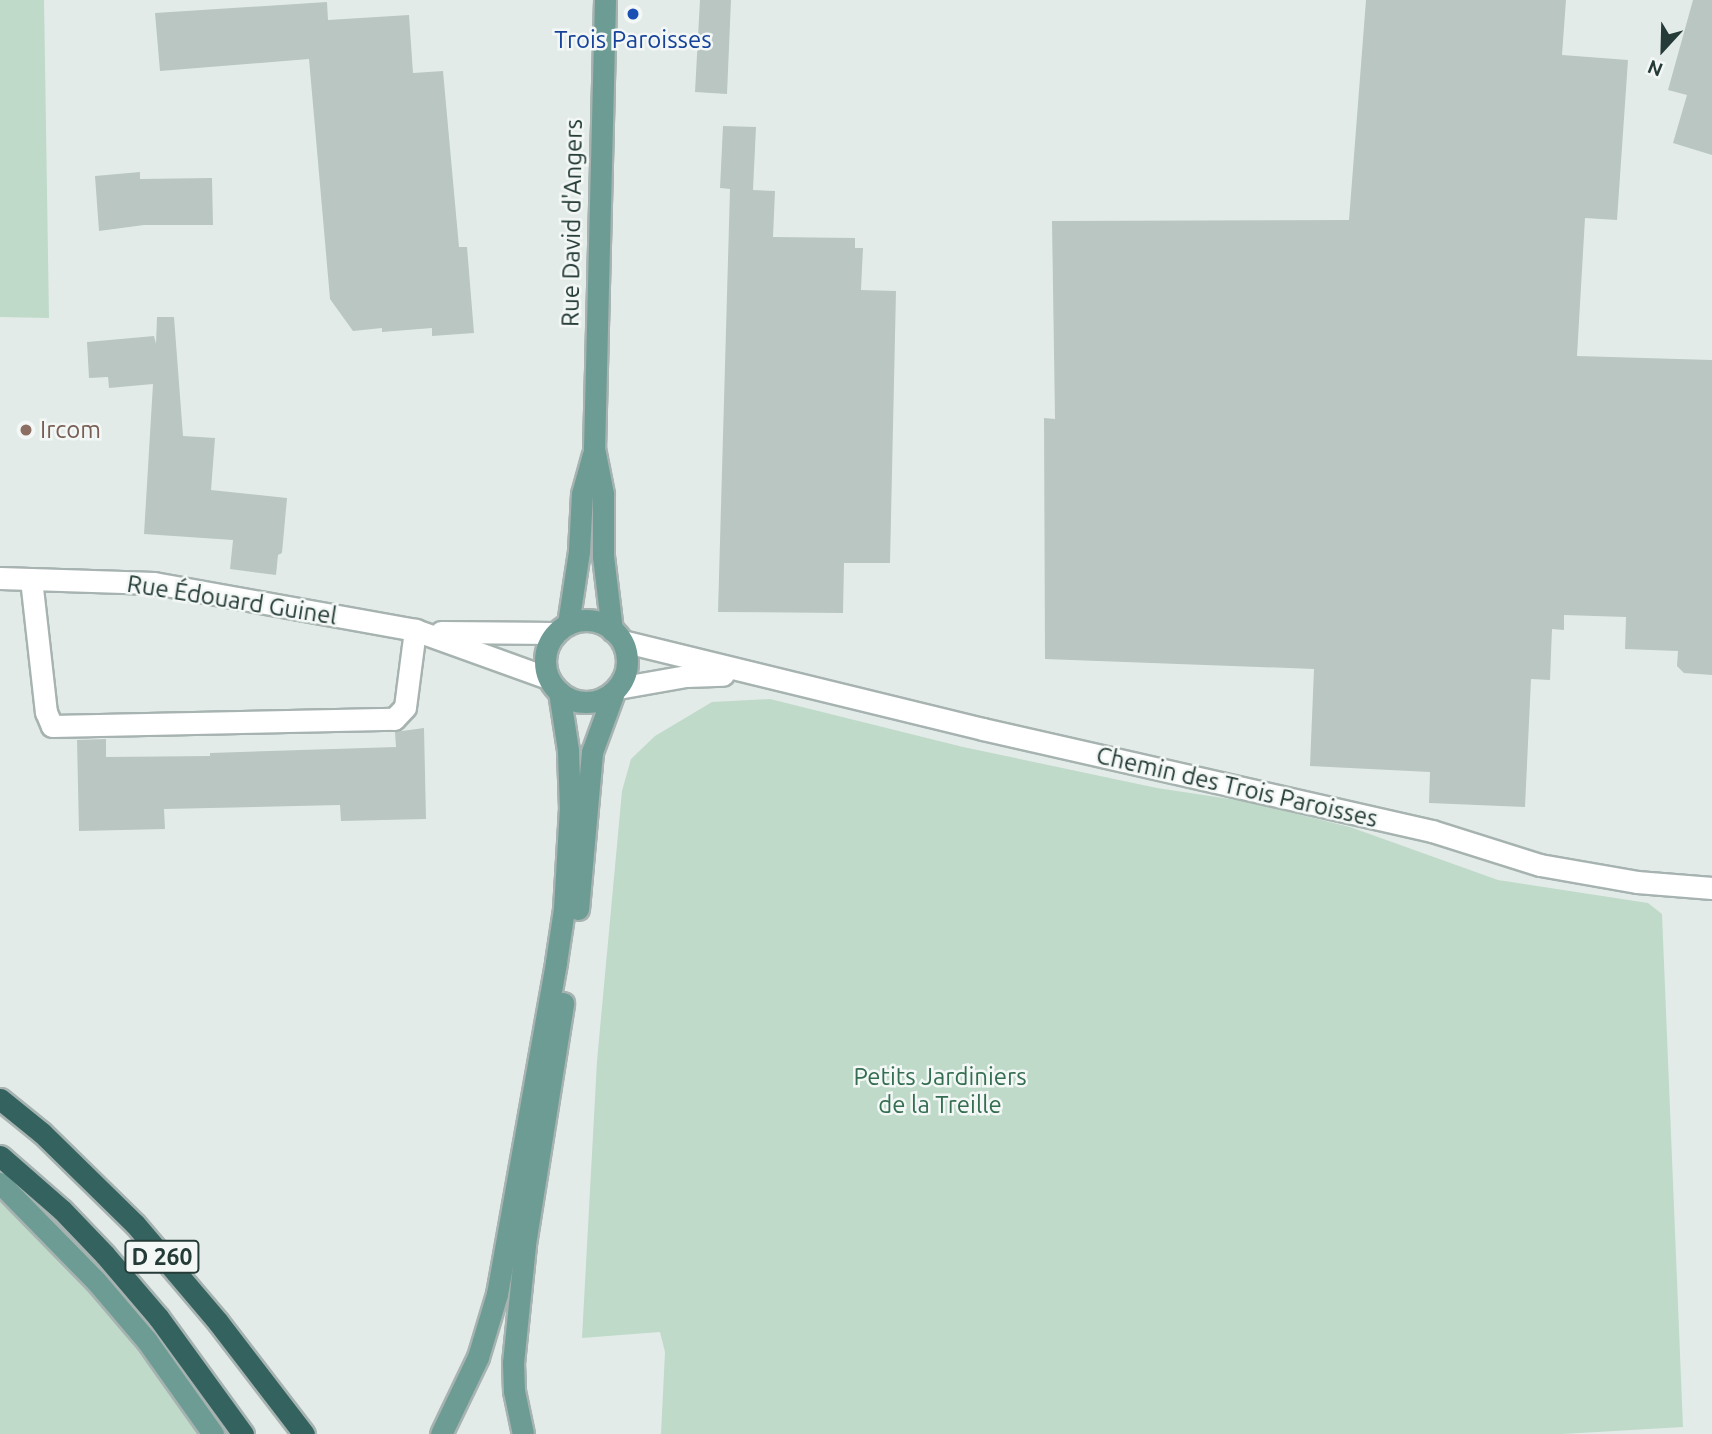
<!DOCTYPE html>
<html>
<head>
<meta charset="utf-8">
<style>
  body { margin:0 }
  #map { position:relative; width:1712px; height:1434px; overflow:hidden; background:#e3ebe9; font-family:Ubuntu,sans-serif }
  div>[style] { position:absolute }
  .green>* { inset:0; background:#bfdac9 }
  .building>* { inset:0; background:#b9c6c2 }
  .roads { filter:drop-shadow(2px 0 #a6b3b0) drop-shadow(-2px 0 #a6b3b0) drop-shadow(0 2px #a6b3b0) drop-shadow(0 -2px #a6b3b0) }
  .minor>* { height:21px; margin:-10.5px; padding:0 10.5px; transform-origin:10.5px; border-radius:10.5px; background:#fff }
  .major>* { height:21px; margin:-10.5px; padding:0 10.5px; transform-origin:10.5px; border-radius:10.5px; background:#6d9c95 }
  .major>.ring { margin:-10.5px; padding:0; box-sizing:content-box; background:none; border:21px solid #6d9c95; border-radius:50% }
  .highway>* { height:21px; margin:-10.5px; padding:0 10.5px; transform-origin:10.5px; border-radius:10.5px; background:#34635f }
  .dots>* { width:19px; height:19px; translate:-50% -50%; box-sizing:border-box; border:4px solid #f3f8f6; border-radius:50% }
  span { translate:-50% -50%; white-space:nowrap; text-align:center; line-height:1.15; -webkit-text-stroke:5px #f3f8f6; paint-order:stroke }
  .shield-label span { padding:2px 5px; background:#f3f8f6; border:2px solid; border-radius:5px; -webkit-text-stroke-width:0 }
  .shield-label { font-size:23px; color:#253b37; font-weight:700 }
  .transit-label { font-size:24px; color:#164399 }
  .street-label { font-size:24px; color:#253b37 }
  .education-label { font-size:24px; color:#785e54 }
  .left { translate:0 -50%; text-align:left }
  .park-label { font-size:24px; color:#346d51 }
  .north { position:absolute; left:1628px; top:14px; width:70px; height:70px; -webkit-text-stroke:5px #f3f8f6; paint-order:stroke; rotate:202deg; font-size:19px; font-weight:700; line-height:28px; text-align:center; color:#253b37 }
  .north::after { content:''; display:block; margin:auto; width:24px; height:32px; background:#253b37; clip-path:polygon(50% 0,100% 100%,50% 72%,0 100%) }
</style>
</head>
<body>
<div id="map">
  <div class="green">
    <div style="clip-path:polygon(0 0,44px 0,49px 318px,0 317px)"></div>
    <div style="clip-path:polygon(770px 699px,963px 747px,1157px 788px,1243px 801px,1350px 827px,1498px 880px,1648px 903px,1662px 914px,1683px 1427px,1563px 1434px,661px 1434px,665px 1352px,660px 1332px,582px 1338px,597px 1061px,622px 791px,631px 759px,655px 736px,712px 702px)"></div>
    <div style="clip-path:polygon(0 1202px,70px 1270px,114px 1320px,201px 1434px,0 1434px)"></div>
  </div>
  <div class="building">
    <div style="clip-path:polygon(700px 0,731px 0,727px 94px,695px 92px)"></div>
    <div style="clip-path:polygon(1366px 0,1566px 0,1562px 55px,1628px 60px,1617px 220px,1585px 218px,1577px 356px,1712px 360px,1712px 675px,1684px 673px,1677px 666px,1678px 651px,1625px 649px,1626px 617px,1564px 615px,1564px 630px,1552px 629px,1550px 680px,1531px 679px,1525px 807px,1429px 803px,1430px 772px,1310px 766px,1314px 669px,1045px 659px,1044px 418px,1055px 419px,1052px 221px,1349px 220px)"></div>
    <div style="clip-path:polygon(1693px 0,1712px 0,1712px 155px,1673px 143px,1687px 95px,1668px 90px)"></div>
    <div style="clip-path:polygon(327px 2px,328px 20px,409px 15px,413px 73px,443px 71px,459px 247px,467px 247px,474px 333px,432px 336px,432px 328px,382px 332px,382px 328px,353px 331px,330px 299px,309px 59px,160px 71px,155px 13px)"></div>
    <div style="clip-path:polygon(723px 126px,756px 127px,753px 190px,775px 191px,773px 237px,855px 238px,855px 248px,863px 248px,861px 290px,896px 291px,890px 563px,844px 563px,843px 613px,718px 612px,730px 189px,720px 188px)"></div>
    <div style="clip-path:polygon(140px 172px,140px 179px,212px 178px,213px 225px,144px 225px,99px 231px,95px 176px)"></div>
    <div style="clip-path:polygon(157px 317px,174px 317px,183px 436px,215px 438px,211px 490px,287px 498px,282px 553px,278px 555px,276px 575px,230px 569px,233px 540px,144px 534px,153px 384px,109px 388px,108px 377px,89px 378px,87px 342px,154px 336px,156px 344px)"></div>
    <div style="clip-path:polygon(424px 728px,426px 819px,341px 821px,340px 805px,164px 809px,165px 829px,79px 831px,77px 740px,106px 739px,106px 757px,210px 756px,210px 753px,396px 747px,395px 732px)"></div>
  </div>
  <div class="roads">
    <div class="minor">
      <div style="left:0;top:578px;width:154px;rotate:1.9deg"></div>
      <div style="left:154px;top:583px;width:265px;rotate:10.2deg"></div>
      <div style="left:415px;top:630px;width:141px;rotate:19.8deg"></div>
      <div style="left:31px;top:579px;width:134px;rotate:83.6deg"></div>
      <div style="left:46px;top:712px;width:15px;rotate:67deg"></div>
      <div style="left:52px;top:726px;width:342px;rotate:-1.2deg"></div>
      <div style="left:394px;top:719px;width:16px;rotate:-47deg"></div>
      <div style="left:405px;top:707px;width:78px;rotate:-82.6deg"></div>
      <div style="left:441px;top:632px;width:115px;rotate:0.5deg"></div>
      <div style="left:622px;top:641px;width:372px;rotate:13.7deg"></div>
      <div style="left:983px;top:729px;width:460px;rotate:12.8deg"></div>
      <div style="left:1432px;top:831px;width:113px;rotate:17.5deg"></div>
      <div style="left:1540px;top:865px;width:98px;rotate:9.9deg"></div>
      <div style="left:1637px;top:882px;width:75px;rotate:4.6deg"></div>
      <div style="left:618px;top:688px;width:69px;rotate:-10deg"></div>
      <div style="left:686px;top:676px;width:37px;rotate:-2deg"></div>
    </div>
    <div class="major">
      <div style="left:605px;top:0;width:448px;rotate:91.4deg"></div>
      <div style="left:594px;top:448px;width:47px;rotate:78.9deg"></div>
      <div style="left:603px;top:494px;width:62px;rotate:90deg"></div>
      <div style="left:603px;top:556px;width:75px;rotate:83.1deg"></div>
      <div class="ring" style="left:545px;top:620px;width:61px;height:61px"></div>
      <div style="left:568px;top:624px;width:74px;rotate:-81.4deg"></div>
      <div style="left:579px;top:551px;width:57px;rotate:-87deg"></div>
      <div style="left:582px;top:494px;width:41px;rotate:-74.6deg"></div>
      <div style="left:578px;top:909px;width:158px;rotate:-84.9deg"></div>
      <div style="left:592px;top:752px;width:64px;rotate:-69.9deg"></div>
      <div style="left:0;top:1183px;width:137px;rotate:45.6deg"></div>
      <div style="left:96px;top:1281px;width:79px;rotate:49.6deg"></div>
      <div style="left:147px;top:1341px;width:114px;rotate:54.6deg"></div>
      <div style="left:441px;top:1434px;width:85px;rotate:-64.3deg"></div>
      <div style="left:478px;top:1357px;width:66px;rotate:-73.2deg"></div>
      <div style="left:497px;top:1294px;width:337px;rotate:-79.9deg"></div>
      <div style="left:556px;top:962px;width:54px;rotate:-81.4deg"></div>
      <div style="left:564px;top:909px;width:101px;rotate:-86.6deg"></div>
      <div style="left:570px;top:808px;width:58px;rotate:-92deg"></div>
      <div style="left:568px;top:750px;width:59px;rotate:-98.8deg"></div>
      <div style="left:523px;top:1434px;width:44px;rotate:-101.8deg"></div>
      <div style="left:514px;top:1391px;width:28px;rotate:-92deg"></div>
      <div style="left:513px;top:1363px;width:120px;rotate:-84.2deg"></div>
      <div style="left:525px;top:1244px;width:244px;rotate:-81deg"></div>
    </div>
    <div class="highway">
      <div style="left:0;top:1099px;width:54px;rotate:39deg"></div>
      <div style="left:42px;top:1133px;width:130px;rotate:44.4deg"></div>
      <div style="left:135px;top:1224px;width:128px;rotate:49.7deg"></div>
      <div style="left:218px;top:1322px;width:141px;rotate:52.5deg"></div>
      <div style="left:0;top:1156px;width:82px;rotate:41.1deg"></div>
      <div style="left:62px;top:1210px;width:62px;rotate:46.3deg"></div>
      <div style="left:105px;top:1255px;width:82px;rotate:49.5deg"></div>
      <div style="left:158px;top:1317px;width:145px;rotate:54deg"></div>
    </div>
  </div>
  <div class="dots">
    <div style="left:633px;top:14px;background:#1a4fb4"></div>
    <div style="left:26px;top:430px;background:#8d6e63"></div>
  </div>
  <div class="shield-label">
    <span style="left:162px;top:1257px">D 260</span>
  </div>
  <div class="transit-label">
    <span style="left:633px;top:40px">Trois Paroisses</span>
  </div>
  <div class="street-label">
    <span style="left:572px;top:223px;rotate:-89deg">Rue David d'Angers</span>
    <span style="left:232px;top:600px;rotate:9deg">Rue Édouard Guinel</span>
    <span style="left:1237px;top:787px;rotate:13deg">Chemin des Trois Paroisses</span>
  </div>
  <div class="education-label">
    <span class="left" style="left:40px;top:430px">Ircom</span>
  </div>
  <div class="park-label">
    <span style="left:940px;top:1091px">Petits Jardiniers<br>de la Treille</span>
  </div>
  <div class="north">N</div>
</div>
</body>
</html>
